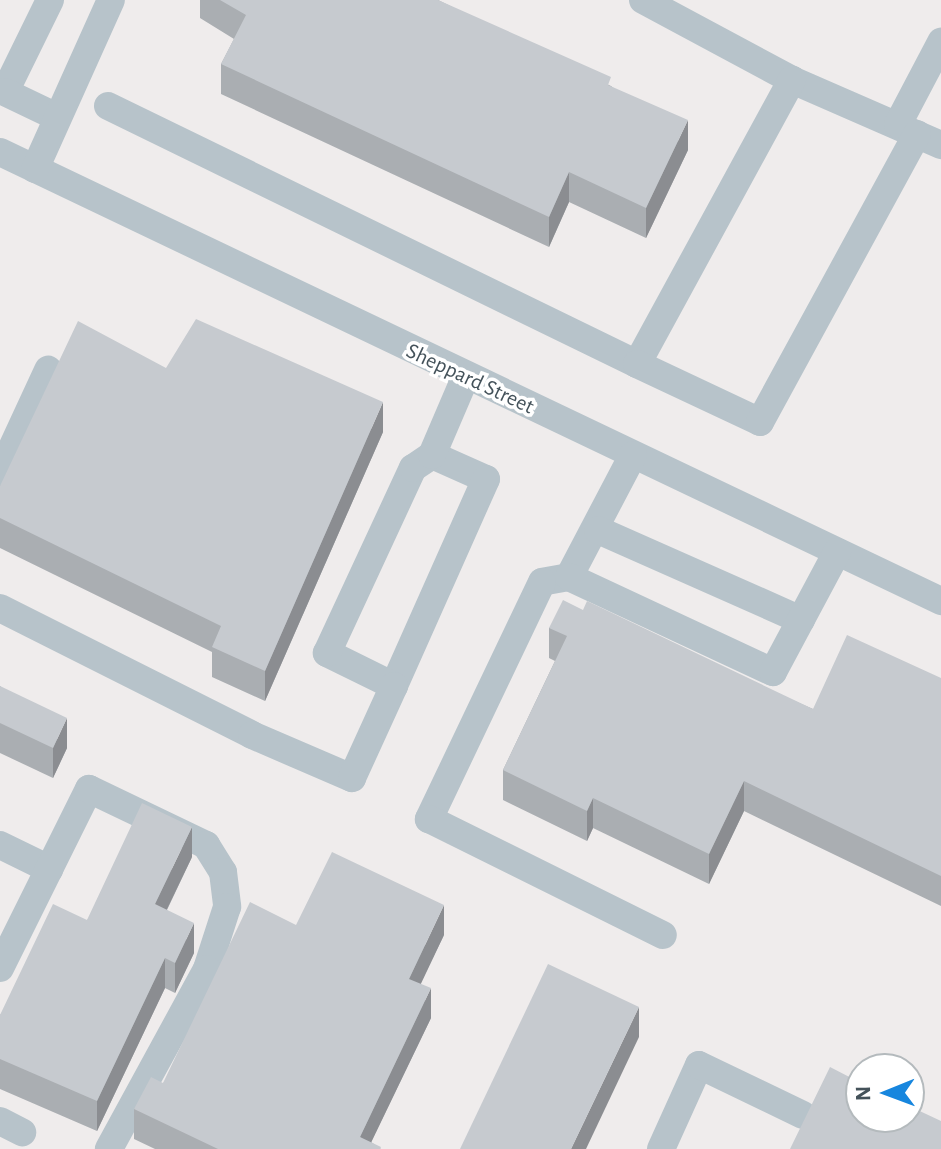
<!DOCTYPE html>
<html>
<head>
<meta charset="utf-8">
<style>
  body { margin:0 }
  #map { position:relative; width:941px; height:1149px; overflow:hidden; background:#efecec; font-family:"Alegreya Sans",sans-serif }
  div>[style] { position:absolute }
  .minor>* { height:28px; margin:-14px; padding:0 14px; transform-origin:14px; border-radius:14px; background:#b7c3ca }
  .wall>* { inset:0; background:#aaaeb2 }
  .shaded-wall>* { inset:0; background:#8b8d91 }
  .building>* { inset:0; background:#c6cacf }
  span { translate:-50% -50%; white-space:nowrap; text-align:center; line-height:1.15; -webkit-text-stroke:7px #fff; paint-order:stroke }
  .street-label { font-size:22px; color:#44525a }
  .north { position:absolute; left:845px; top:1053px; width:80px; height:80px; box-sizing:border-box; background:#fff; border:2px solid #b4babd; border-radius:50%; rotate:269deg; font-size:22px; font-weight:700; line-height:32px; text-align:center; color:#44525a }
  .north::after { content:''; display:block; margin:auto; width:28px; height:36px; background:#1786de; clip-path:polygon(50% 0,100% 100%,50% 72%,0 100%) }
</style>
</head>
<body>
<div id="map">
  <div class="minor">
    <div style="left:50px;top:0;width:102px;rotate:116.1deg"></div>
    <div style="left:5px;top:92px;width:58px;rotate:25.7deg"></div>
    <div style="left:643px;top:0;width:169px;rotate:28.2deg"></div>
    <div style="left:792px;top:80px;width:163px;rotate:23.6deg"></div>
    <div style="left:108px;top:106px;width:589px;rotate:26deg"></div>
    <div style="left:637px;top:364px;width:324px;rotate:-61.4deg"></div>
    <div style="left:898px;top:124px;width:93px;rotate:-62.3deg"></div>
    <div style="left:0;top:152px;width:1043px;rotate:25.51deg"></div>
    <div style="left:35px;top:169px;width:185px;rotate:-65.8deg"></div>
    <div style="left:637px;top:364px;width:136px;rotate:25.2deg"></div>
    <div style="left:760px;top:422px;width:328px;rotate:-61.4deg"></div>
    <div style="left:432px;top:455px;width:59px;rotate:24deg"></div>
    <div style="left:486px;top:479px;width:227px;rotate:114deg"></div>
    <div style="left:394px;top:686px;width:75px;rotate:-153.8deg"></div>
    <div style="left:327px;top:653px;width:204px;rotate:-65.1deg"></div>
    <div style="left:413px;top:468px;width:23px;rotate:-34deg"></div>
    <div style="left:432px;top:455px;width:84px;rotate:-66.8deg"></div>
    <div style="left:633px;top:455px;width:138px;rotate:117.7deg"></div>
    <div style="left:569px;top:577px;width:27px;rotate:170deg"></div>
    <div style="left:542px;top:582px;width:263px;rotate:115.5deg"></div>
    <div style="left:429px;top:819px;width:261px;rotate:26.4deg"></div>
    <div style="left:0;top:474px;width:115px;rotate:-65.2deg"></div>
    <div style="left:598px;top:530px;width:222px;rotate:23.9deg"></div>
    <div style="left:569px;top:577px;width:225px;rotate:25deg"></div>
    <div style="left:773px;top:672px;width:136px;rotate:-61.9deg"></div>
    <div style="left:0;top:608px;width:282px;rotate:26.7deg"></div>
    <div style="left:252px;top:735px;width:109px;rotate:23.3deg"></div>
    <div style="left:352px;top:778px;width:101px;rotate:-65.5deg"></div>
    <div style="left:0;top:845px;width:55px;rotate:26.1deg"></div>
    <div style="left:0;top:968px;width:200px;rotate:-63.6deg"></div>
    <div style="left:89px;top:789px;width:130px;rotate:25.6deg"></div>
    <div style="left:206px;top:845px;width:32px;rotate:58deg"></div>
    <div style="left:223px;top:872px;width:35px;rotate:83deg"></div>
    <div style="left:227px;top:907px;width:65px;rotate:107.9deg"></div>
    <div style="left:207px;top:969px;width:205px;rotate:118.6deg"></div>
    <div style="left:0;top:1121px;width:25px;rotate:27deg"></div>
    <div style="left:661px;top:1149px;width:92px;rotate:-65.7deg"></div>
    <div style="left:699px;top:1065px;width:115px;rotate:25.7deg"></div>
  </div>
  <div class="wall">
    <div style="clip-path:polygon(200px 0,438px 0,611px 86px,688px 150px,646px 238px,569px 202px,549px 247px,221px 94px,221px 64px,234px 39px,200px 18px)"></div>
    <div style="clip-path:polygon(166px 368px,383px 432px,265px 701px,212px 677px,212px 652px,0 548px,0 486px)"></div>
    <div style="clip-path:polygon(583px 610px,813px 709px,941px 678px,941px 906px,744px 811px,709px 884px,593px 828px,587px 841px,503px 800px,503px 770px,555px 661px,549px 658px,549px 628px)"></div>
    <div style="clip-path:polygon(0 686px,67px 748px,53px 778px,0 753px)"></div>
    <div style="clip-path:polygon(192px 857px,167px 910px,194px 953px,175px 993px,165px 988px,97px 1131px,0 1089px,0 1015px,87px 920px)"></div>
    <div style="clip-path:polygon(444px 935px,420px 984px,431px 1018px,371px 1142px,381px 1149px,155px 1149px,134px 1139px,134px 1109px,163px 1083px)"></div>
  </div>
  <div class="shaded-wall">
    <div style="clip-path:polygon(688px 120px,688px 150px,646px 238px,646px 208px)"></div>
    <div style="clip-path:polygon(569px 172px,569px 202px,549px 247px,549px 217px)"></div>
    <div style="clip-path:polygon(383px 402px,383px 432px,265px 701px,265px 671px)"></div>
    <div style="clip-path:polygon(67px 718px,67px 748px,53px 778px,53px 748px)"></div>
    <div style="clip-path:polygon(744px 781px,744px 811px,709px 884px,709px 854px)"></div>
    <div style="clip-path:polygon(593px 798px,593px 828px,587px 841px,587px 811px)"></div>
    <div style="clip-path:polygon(192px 827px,192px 857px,155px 934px,155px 904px)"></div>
    <div style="clip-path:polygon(444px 905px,444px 935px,409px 1009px,409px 979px)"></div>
    <div style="clip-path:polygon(194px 923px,194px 953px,175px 993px,175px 963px)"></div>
    <div style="clip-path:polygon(165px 958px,165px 988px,97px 1131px,97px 1101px)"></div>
    <div style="clip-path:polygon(431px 988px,431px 1018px,368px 1149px,360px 1137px)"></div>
    <div style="clip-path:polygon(639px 1007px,639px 1037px,586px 1149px,571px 1149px)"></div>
  </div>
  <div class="building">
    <div style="clip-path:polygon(220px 0,438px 0,611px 77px,608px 85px,688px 120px,646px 208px,569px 172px,549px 217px,221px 64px,246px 15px)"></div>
    <div style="clip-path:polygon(196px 319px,383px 402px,265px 671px,212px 647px,221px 626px,0 518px,0 486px,78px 321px,166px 368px)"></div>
    <div style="clip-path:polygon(563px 600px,583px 610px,587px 601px,813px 709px,847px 635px,941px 678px,941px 876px,744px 781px,709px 854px,593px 798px,587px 811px,503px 770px,567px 636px,549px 628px)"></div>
    <div style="clip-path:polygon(0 686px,67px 718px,53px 748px,0 723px)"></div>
    <div style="clip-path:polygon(142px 803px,192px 827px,155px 904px,194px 923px,175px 963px,165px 958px,97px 1101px,0 1059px,0 1015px,53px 904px,87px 920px)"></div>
    <div style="clip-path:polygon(332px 852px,444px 905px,409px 979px,431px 988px,360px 1137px,381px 1147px,380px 1149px,218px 1149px,134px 1109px,151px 1077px,163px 1083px,250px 902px,296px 925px)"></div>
    <div style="clip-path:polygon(548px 964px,639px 1007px,571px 1149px,460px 1149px)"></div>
    <div style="clip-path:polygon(830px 1067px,861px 1083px,861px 1117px,909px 1117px,909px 1106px,941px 1121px,941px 1149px,790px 1149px)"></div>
  </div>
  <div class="street-label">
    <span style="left:470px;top:379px;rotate:25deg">Sheppard Street</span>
  </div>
  <div class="north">N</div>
</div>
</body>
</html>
